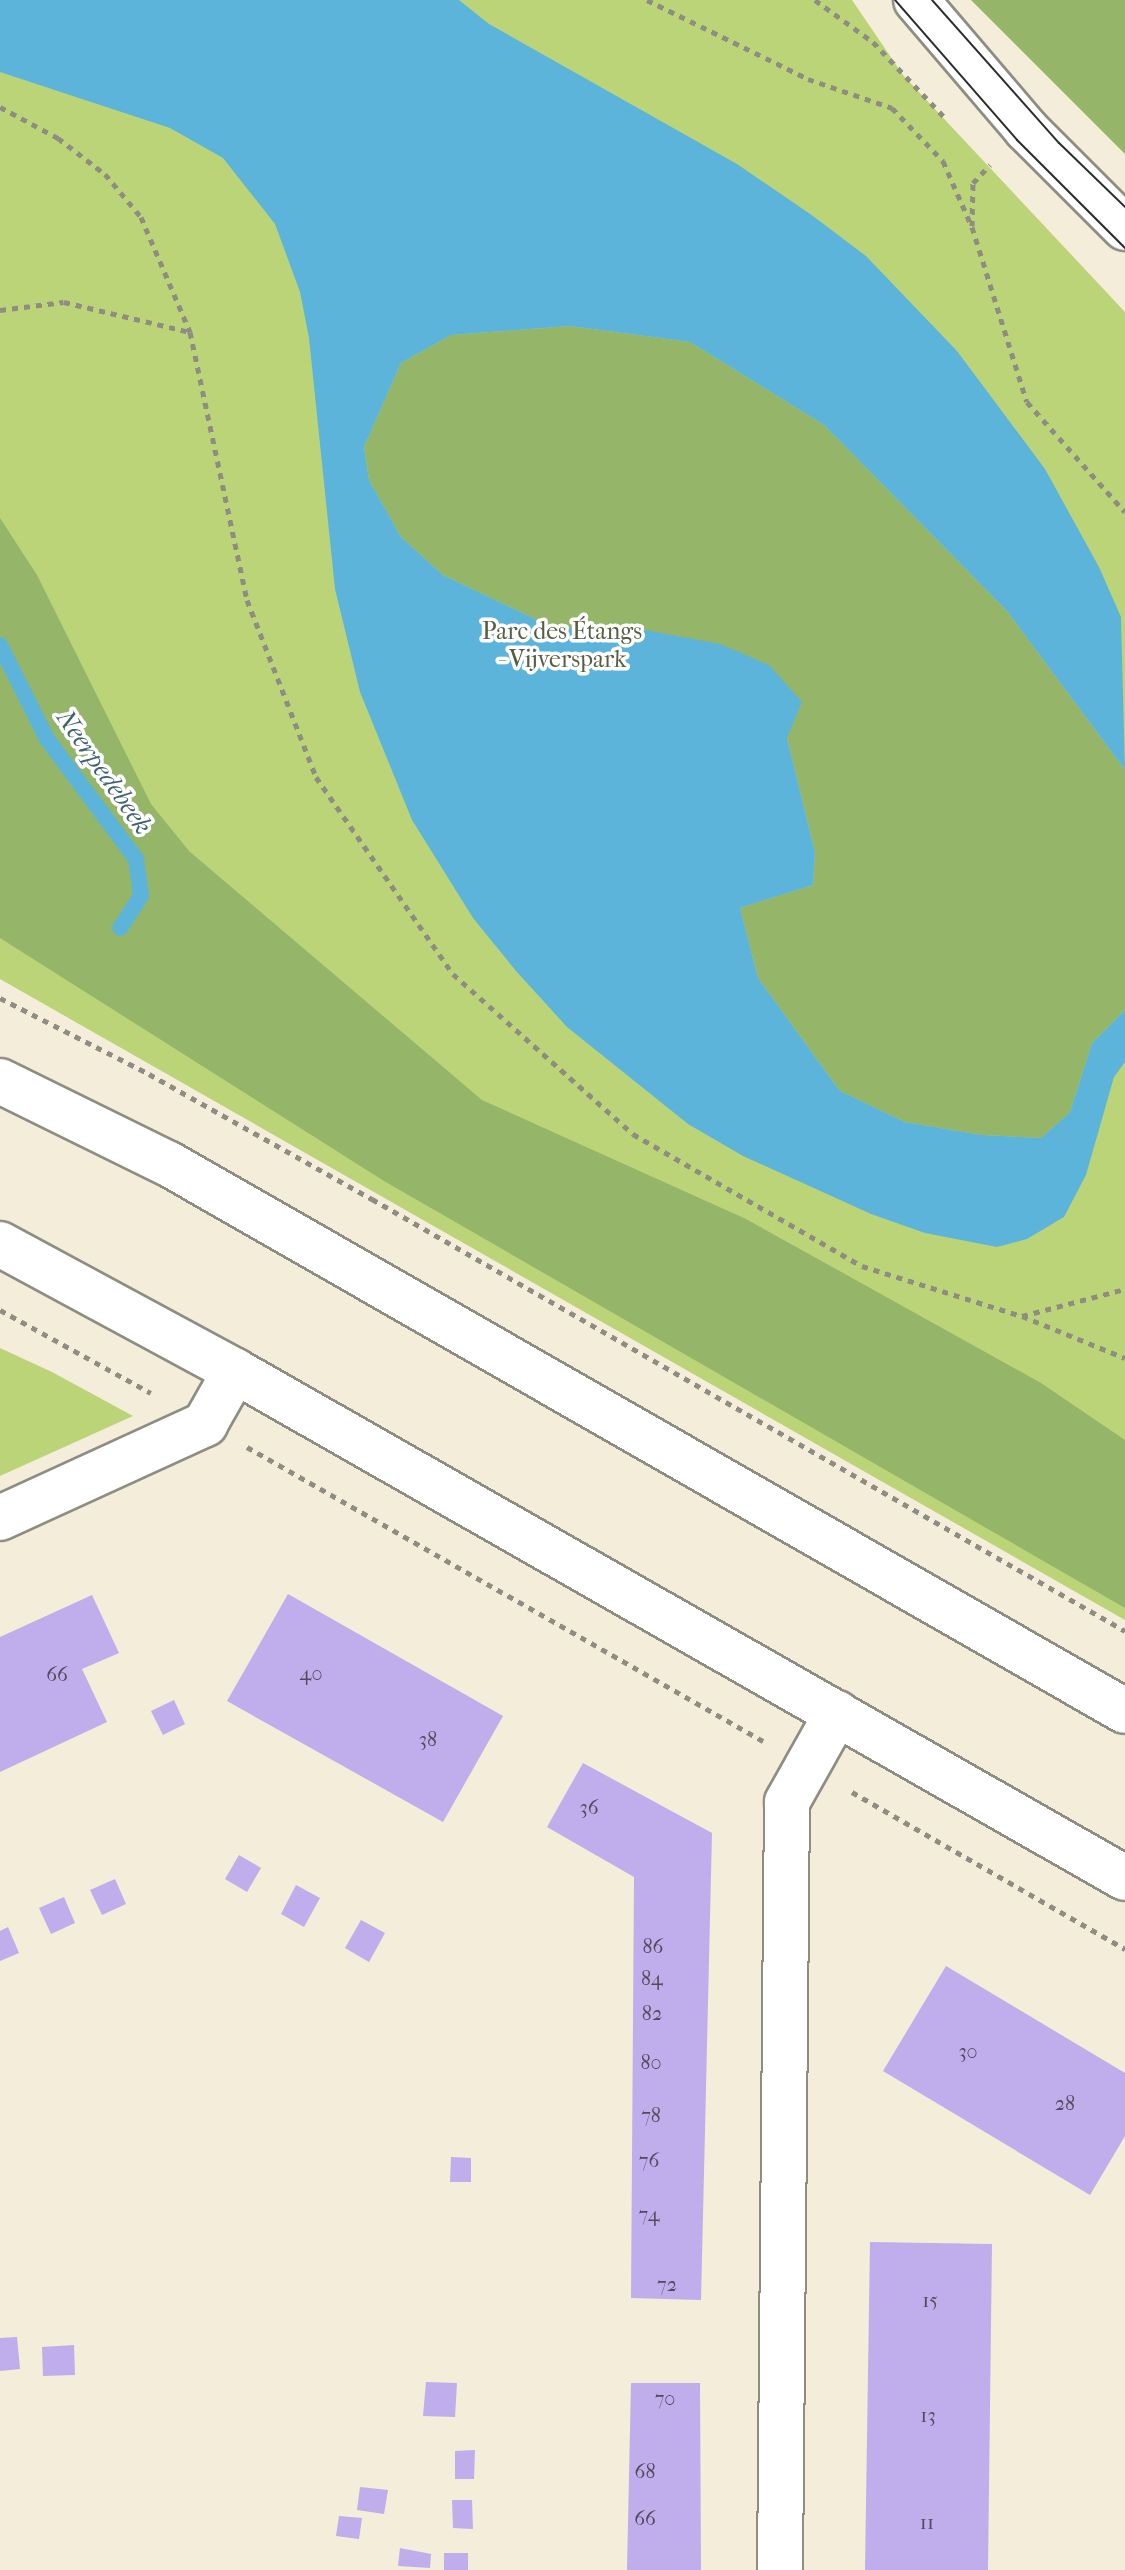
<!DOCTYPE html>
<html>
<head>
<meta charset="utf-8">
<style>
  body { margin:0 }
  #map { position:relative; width:1125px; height:2570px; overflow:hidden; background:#f3edda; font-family:"IM FELL French Canon",serif }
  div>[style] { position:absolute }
  .green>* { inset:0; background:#bcd478 }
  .forest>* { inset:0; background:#95b668 }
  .water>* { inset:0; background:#5db4da }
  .stream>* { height:16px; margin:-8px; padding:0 8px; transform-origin:8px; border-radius:8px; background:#5db4da }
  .building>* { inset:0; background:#c0adec }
  .path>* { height:5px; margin-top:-2.5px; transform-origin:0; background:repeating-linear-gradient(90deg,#8f8c82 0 6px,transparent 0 12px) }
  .roads { filter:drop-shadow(2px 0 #8f8c82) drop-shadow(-2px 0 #8f8c82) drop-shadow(0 2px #8f8c82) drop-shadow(0 -2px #8f8c82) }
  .street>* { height:44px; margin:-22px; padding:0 22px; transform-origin:22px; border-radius:22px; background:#fff }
  .secondary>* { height:44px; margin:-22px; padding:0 22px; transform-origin:22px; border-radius:22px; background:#fff }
  .primary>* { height:44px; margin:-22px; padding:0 22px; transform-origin:22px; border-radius:22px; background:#fff }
  .tram>* { height:2px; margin:-1px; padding:0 1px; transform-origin:1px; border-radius:1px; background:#2b2b2b }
  span { translate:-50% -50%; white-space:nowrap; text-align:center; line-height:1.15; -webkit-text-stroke:7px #fff; paint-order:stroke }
  .number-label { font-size:20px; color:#504c5b }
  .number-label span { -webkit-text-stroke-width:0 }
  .park-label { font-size:24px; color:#565e42 }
  .water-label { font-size:26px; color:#3f6271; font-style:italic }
</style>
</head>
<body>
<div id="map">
  <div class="green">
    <div style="clip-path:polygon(0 0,852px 0,903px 75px,1125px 312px,1125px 1620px,0 979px)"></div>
    <div style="clip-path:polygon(0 1348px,52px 1372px,133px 1416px,0 1476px)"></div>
  </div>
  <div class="forest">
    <div style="clip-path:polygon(971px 0,1125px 0,1125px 154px)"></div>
    <div style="clip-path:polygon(570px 326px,690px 342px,824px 425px,1007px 611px,1125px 770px,1125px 1010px,1092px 1043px,1070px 1112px,1041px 1138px,982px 1135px,905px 1122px,840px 1091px,758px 978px,740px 908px,813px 885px,815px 852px,787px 738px,634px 628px,552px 627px,443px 575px,401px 537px,369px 480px,364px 447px,401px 363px,451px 335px)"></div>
    <div style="clip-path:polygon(0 518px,37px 575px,151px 804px,189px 851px,482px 1100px,746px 1219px,1041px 1383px,1125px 1440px,1125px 1608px,384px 1181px,0 938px)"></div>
  </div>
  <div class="water">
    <div style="clip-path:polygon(0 0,459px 0,489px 24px,737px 164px,813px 216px,866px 256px,957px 351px,1045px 469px,1099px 567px,1121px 617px,1125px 770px,1007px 611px,824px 425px,690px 342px,570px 326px,451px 335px,401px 363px,364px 447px,369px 480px,401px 537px,443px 575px,552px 627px,634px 628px,720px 644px,769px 665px,802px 702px,787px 738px,815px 852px,813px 885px,740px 908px,758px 978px,840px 1091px,905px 1122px,982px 1135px,1041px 1138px,1070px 1112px,1092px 1043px,1125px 1010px,1125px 1062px,1114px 1077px,1086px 1175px,1064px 1217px,1027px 1239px,997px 1247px,925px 1233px,871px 1214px,743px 1156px,688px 1124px,567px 1027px,516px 971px,473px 918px,412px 820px,360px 692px,335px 589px,309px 338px,300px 292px,275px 224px,223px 158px,170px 128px,0 72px)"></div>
  </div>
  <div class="stream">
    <div style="left:0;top:645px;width:105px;rotate:63.4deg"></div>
    <div style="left:47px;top:739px;width:149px;rotate:53.4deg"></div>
    <div style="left:136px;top:859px;width:37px;rotate:82deg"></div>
    <div style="left:141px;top:896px;width:38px;rotate:123deg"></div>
  </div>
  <div class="building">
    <div style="clip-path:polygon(288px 1594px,503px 1716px,443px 1822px,227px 1701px)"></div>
    <div style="clip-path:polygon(92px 1595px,119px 1653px,82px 1669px,107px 1722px,0 1772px,0 1637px)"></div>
    <div style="clip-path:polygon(174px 1700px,185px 1724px,163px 1735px,151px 1711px)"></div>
    <div style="clip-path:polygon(583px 1763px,712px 1833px,701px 2300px,631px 2298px,634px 1877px,547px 1827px)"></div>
    <div style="clip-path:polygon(239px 1855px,261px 1868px,247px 1892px,225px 1879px)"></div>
    <div style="clip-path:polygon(115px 1879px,126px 1904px,102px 1915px,90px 1890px)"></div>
    <div style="clip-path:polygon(296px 1885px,320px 1898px,304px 1927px,281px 1914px)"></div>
    <div style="clip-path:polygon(64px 1897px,75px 1923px,51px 1934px,39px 1908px)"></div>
    <div style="clip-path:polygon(361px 1920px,385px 1933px,369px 1962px,345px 1948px)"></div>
    <div style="clip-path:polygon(8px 1927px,19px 1953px,0 1961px,0 1931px)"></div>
    <div style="clip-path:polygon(946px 1966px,1125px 2073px,1125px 2136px,1090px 2195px,883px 2071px)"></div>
    <div style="clip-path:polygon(451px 2157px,471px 2158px,471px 2182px,450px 2182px)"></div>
    <div style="clip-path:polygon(870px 2242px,992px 2244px,988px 2570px,865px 2570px)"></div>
    <div style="clip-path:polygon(17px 2337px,20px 2369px,0 2371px,0 2338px)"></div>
    <div style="clip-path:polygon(74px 2345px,75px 2375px,43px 2376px,42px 2347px)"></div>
    <div style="clip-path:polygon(426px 2382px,457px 2383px,455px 2417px,423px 2416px)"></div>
    <div style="clip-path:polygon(631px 2383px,700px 2383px,701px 2570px,627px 2570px)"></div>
    <div style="clip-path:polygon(475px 2450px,474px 2479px,455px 2479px,455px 2451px)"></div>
    <div style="clip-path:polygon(360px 2487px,388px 2490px,384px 2514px,357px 2510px)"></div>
    <div style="clip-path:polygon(452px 2500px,472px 2500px,473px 2529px,453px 2528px)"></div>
    <div style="clip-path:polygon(339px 2516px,362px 2518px,359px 2539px,336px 2536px)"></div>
    <div style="clip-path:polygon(400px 2548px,431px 2554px,430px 2568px,398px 2566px)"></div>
    <div style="clip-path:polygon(444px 2553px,468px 2553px,468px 2570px,444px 2570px)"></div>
  </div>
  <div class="path">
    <div style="left:647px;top:0;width:179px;rotate:26.1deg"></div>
    <div style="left:808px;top:79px;width:89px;rotate:19deg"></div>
    <div style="left:892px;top:108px;width:74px;rotate:46.1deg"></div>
    <div style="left:943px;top:161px;width:72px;rotate:66.3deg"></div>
    <div style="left:972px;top:227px;width:183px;rotate:72.6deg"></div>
    <div style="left:1027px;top:402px;width:147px;rotate:48.3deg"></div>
    <div style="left:815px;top:0;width:72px;rotate:35.9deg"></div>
    <div style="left:873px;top:42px;width:108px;rotate:46.5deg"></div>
    <div style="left:0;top:107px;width:66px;rotate:28.1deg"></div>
    <div style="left:58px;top:138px;width:59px;rotate:37.5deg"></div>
    <div style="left:105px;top:174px;width:56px;rotate:50.1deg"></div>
    <div style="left:141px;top:217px;width:125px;rotate:66.9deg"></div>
    <div style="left:972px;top:226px;width:43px;rotate:-88.7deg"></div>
    <div style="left:973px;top:183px;width:25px;rotate:-47deg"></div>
    <div style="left:0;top:310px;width:64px;rotate:-7.1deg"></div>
    <div style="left:64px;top:302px;width:130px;rotate:13.4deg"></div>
    <div style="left:190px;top:332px;width:274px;rotate:78deg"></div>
    <div style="left:247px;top:600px;width:190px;rotate:68.7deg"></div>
    <div style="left:316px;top:777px;width:240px;rotate:55.2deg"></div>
    <div style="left:453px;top:974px;width:241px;rotate:41.6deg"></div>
    <div style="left:633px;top:1134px;width:264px;rotate:30deg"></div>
    <div style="left:862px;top:1266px;width:168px;rotate:17.4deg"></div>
    <div style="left:1022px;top:1316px;width:106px;rotate:-14.7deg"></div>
    <div style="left:0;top:998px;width:167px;rotate:27deg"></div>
    <div style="left:149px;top:1074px;width:256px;rotate:29.3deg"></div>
    <div style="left:372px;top:1199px;width:868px;rotate:29.84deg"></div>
    <div style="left:0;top:1310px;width:172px;rotate:28.8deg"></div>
    <div style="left:1022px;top:1316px;width:111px;rotate:22.2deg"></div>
    <div style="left:247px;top:1447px;width:594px;rotate:29.67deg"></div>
    <div style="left:852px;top:1792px;width:315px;rotate:29.9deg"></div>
  </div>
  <div class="roads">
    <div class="street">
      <div style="left:0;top:1518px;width:226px;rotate:-24.6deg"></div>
      <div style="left:205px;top:1424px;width:61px;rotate:-60.5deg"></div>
      <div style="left:780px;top:2570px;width:768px;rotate:-89.48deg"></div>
      <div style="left:787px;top:1802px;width:102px;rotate:-60.7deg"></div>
    </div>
    <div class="secondary">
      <div style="left:916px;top:0;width:170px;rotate:49.5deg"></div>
      <div style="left:1026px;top:129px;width:140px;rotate:45deg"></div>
    </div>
    <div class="primary">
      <div style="left:0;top:1081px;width:188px;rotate:26.2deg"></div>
      <div style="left:169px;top:1164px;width:1101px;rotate:29.78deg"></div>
      <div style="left:0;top:1244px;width:267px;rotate:28.4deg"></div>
      <div style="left:235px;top:1371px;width:1024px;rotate:29.67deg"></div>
    </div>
  </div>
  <div class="tram">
    <div style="left:895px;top:0;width:186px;rotate:48.9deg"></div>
    <div style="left:1017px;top:140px;width:153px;rotate:45deg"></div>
    <div style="left:932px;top:0;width:191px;rotate:48.4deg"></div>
    <div style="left:1059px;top:143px;width:92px;rotate:44.1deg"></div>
  </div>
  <div class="number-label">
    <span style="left:311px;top:1673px">40</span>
    <span style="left:57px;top:1674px">66</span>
    <span style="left:428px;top:1739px">38</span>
    <span style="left:589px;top:1807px">36</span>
    <span style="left:653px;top:1946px">86</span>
    <span style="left:652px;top:1978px">84</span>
    <span style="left:652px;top:2013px">82</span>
    <span style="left:968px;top:2051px">30</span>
    <span style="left:651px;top:2062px">80</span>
    <span style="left:1065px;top:2103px">28</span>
    <span style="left:651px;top:2115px">78</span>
    <span style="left:649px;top:2160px">76</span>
    <span style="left:649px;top:2214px">74</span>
    <span style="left:667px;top:2284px">72</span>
    <span style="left:930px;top:2300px">15</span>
    <span style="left:665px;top:2398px">70</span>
    <span style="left:928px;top:2415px">13</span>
    <span style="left:645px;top:2471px">68</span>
    <span style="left:645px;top:2518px">66</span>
    <span style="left:927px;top:2522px">11</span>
  </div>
  <div class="park-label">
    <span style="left:562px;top:646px">Parc des Étangs<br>- Vijverspark</span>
  </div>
  <div class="water-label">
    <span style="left:104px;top:772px;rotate:55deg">Neerpedebeek</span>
  </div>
</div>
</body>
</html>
